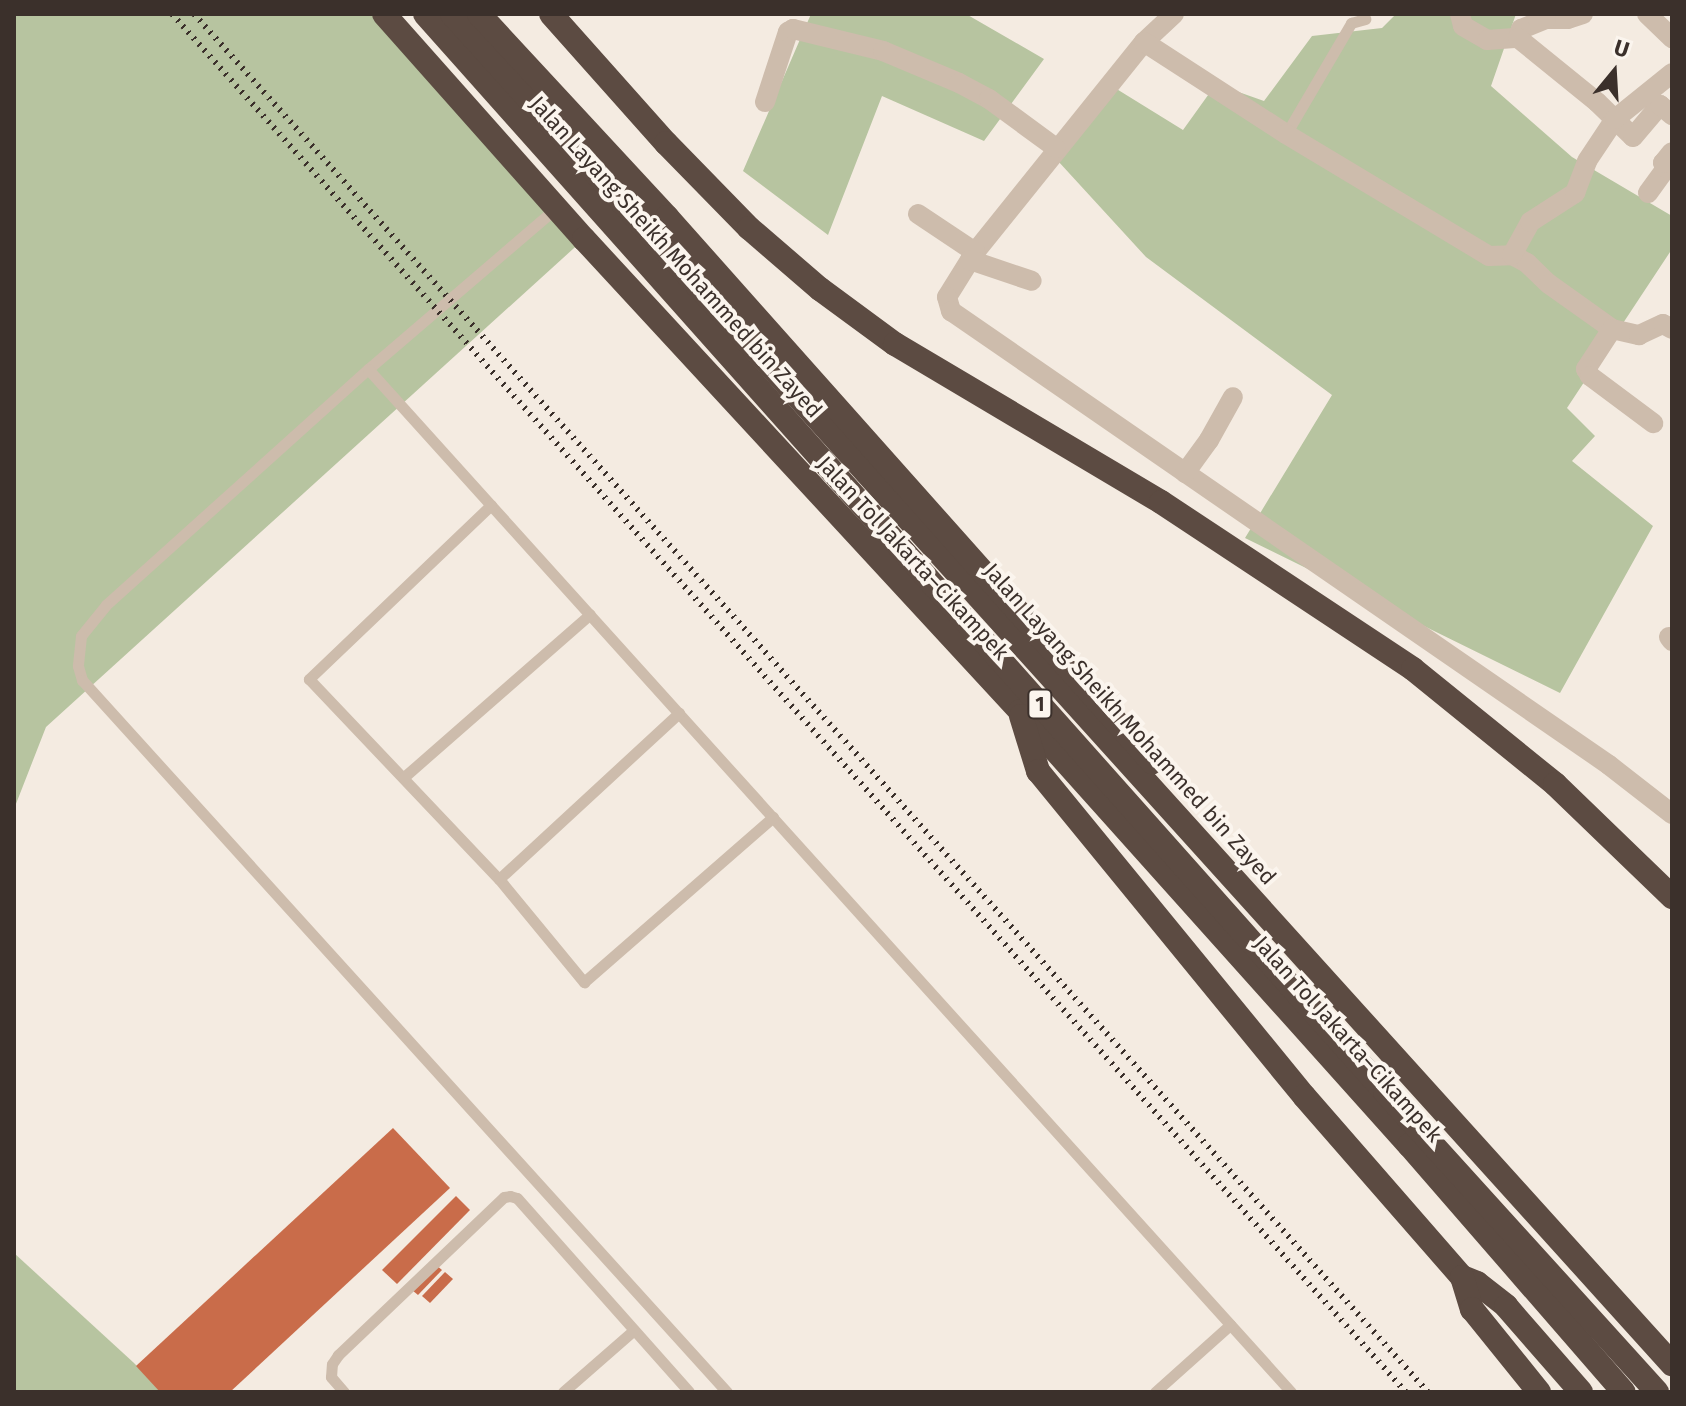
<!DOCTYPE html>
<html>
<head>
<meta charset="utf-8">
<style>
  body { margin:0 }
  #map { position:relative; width:1686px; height:1406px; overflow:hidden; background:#f4ebe1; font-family:"Fira Sans",sans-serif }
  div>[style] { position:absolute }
  .green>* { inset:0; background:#b7c4a0 }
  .building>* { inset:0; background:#c96c4a }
  .lane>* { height:11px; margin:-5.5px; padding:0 5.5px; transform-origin:5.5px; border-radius:5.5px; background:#cdbcac }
  .street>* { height:20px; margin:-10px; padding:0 10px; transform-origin:10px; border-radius:10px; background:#cdbcac }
  .highway>* { height:24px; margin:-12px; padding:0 12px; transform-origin:12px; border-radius:12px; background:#5c4b42 }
  .rail>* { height:6px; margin-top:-3px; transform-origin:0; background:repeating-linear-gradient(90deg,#3b302b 0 2px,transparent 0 8px) }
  span { translate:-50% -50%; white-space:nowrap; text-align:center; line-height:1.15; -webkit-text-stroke:8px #fbf5ee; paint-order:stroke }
  .shield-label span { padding:2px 6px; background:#fbf5ee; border:2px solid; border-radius:6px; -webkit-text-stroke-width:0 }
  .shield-label { font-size:20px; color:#3b302b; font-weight:700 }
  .street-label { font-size:22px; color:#3b302b }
  .frame { position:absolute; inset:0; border:16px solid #3b302b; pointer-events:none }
  .north { position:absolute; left:1574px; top:32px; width:80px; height:80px; -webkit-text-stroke:6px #fbf5ee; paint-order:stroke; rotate:18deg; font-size:22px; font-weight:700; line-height:32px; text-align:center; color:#3b302b }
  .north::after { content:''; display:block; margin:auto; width:28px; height:36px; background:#3b302b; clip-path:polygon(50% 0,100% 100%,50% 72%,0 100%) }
</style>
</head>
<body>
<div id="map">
  <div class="green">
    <div style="clip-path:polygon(14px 14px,384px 14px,584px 239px,46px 727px,14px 809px)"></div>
    <div style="clip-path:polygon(811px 14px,966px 14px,1044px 59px,984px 141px,882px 96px,828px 235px,743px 171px)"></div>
    <div style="clip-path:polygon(1396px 14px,1516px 14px,1491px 86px,1572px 157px,1672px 216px,1672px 249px,1567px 408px,1595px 436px,1572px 461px,1653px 526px,1560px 693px,1245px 538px,1332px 395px,1146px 257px,1058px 161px,1115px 88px,1183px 130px,1216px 84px,1264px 101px,1312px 36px,1382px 28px)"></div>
    <div style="clip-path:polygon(14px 1253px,134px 1363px,162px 1392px,14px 1392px)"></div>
  </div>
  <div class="building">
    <div style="clip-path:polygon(393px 1128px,450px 1188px,230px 1392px,160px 1392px,136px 1366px)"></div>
    <div style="clip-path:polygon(456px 1196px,470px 1210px,397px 1284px,382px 1270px)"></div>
    <div style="clip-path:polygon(436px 1265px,442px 1270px,418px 1295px,412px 1290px)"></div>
    <div style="clip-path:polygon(445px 1272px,453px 1279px,430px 1303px,422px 1296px)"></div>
  </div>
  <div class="lane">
    <div style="left:1286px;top:134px;width:129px;rotate:-59.6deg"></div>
    <div style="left:1351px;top:23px;width:15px;rotate:-16deg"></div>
    <div style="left:556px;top:208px;width:248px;rotate:139.4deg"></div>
    <div style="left:368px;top:369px;width:353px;rotate:138deg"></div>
    <div style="left:106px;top:605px;width:40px;rotate:129deg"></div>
    <div style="left:81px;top:636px;width:30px;rotate:96deg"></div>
    <div style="left:78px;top:666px;width:15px;rotate:74deg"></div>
    <div style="left:82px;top:680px;width:961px;rotate:47.83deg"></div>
    <div style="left:368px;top:369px;width:1378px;rotate:47.94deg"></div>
    <div style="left:491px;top:505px;width:252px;rotate:136.3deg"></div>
    <div style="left:309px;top:679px;width:276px;rotate:46.5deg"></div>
    <div style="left:499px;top:879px;width:134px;rotate:50.5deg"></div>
    <div style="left:584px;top:982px;width:251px;rotate:-41.1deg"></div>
    <div style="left:404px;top:777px;width:247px;rotate:-41.2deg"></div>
    <div style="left:499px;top:879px;width:245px;rotate:-42.7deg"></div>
    <div style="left:344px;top:1392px;width:20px;rotate:-131deg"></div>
    <div style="left:331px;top:1377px;width:13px;rotate:-86deg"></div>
    <div style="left:332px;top:1364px;width:11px;rotate:-56deg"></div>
    <div style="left:338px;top:1355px;width:229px;rotate:-43.6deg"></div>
    <div style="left:504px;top:1197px;width:6px;rotate:-9deg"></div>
    <div style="left:510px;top:1196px;width:7px;rotate:16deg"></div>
    <div style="left:517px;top:1198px;width:259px;rotate:48.4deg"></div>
    <div style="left:563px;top:1392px;width:94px;rotate:-41.1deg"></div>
    <div style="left:1155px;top:1392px;width:101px;rotate:-41.8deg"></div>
  </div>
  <div class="street">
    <div style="left:1174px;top:14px;width:41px;rotate:137deg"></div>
    <div style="left:1144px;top:42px;width:270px;rotate:128.8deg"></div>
    <div style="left:975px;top:252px;width:53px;rotate:121.9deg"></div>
    <div style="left:947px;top:297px;width:15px;rotate:74deg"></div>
    <div style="left:951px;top:311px;width:799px;rotate:34.6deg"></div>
    <div style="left:1609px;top:765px;width:80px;rotate:37.9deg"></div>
    <div style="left:1460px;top:14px;width:12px;rotate:76deg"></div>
    <div style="left:1463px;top:26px;width:28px;rotate:30deg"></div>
    <div style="left:1487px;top:40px;width:31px;rotate:-4deg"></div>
    <div style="left:1583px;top:14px;width:16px;rotate:162deg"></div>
    <div style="left:1568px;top:19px;width:22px;rotate:180deg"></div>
    <div style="left:1546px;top:19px;width:27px;rotate:158deg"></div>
    <div style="left:1521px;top:29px;width:9px;rotate:108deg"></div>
    <div style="left:1518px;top:38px;width:102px;rotate:39deg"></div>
    <div style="left:1597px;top:102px;width:50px;rotate:44.2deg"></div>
    <div style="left:1633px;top:137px;width:42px;rotate:-49.8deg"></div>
    <div style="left:1660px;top:105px;width:16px;rotate:40deg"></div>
    <div style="left:1647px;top:14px;width:35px;rotate:44deg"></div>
    <div style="left:1144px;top:42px;width:169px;rotate:32.9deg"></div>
    <div style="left:1286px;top:134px;width:237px;rotate:31deg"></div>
    <div style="left:1489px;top:256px;width:23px;rotate:-2deg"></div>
    <div style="left:1512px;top:255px;width:17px;rotate:28deg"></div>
    <div style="left:1527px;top:263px;width:30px;rotate:44deg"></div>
    <div style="left:1549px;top:284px;width:77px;rotate:35.5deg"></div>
    <div style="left:1612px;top:329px;width:28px;rotate:13deg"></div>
    <div style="left:1639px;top:335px;width:26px;rotate:-25deg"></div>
    <div style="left:1663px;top:324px;width:10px;rotate:29deg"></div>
    <div style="left:765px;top:102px;width:74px;rotate:-71.8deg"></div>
    <div style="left:788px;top:32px;width:6px;rotate:-31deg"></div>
    <div style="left:793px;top:29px;width:93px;rotate:13.7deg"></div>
    <div style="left:883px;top:51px;width:82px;rotate:22.8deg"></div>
    <div style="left:959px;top:83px;width:34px;rotate:28deg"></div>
    <div style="left:989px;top:99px;width:83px;rotate:36.2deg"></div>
    <div style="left:1648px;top:193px;width:31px;rotate:-54deg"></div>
    <div style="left:1666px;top:168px;width:6px;rotate:-121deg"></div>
    <div style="left:1663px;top:163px;width:14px;rotate:-51deg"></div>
    <div style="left:918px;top:214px;width:69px;rotate:33.7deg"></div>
    <div style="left:1512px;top:255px;width:38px;rotate:-61deg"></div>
    <div style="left:1530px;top:222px;width:54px;rotate:-32.8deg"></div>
    <div style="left:1575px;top:193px;width:34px;rotate:-69deg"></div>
    <div style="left:1587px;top:161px;width:50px;rotate:-56.3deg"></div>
    <div style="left:1615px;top:119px;width:73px;rotate:-38.9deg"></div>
    <div style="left:970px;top:260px;width:65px;rotate:18.7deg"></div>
    <div style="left:1612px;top:329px;width:48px;rotate:123deg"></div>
    <div style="left:1586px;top:369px;width:8px;rotate:60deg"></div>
    <div style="left:1590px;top:376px;width:79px;rotate:36.7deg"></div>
    <div style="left:1185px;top:473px;width:41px;rotate:-54deg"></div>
    <div style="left:1209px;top:440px;width:49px;rotate:-60.8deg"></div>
    <div style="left:1669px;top:637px;width:5px;rotate:53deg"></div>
  </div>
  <div class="highway">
    <div style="left:384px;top:14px;width:301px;rotate:48.4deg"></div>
    <div style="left:584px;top:239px;width:643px;rotate:47.27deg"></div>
    <div style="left:1020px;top:711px;width:583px;rotate:48.13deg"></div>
    <div style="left:1409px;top:1145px;width:327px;rotate:49deg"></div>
    <div style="left:425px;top:14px;width:1443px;rotate:48.31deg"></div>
    <div style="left:1385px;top:1092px;width:405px;rotate:47.8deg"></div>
    <div style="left:452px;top:14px;width:1820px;rotate:47.9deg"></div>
    <div style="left:479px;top:14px;width:277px;rotate:47.2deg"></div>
    <div style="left:667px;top:217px;width:730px;rotate:48.33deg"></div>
    <div style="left:551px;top:14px;width:173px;rotate:48.3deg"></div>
    <div style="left:666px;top:143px;width:119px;rotate:45.7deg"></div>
    <div style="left:749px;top:228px;width:94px;rotate:40.7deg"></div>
    <div style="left:820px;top:289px;width:93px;rotate:36.3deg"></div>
    <div style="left:895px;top:344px;width:309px;rotate:30.7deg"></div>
    <div style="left:1161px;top:502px;width:302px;rotate:33.5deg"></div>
    <div style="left:1413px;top:669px;width:183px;rotate:39deg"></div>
    <div style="left:1555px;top:784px;width:163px;rotate:44deg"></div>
    <div style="left:1021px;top:716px;width:58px;rotate:72.8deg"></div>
    <div style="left:1038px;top:771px;width:420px;rotate:50.7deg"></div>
    <div style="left:1304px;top:1096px;width:240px;rotate:48.9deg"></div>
    <div style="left:1462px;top:1277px;width:16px;rotate:22deg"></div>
    <div style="left:1477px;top:1283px;width:37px;rotate:38deg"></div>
    <div style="left:1506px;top:1306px;width:114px;rotate:48.9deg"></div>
    <div style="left:1462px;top:1277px;width:34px;rotate:73deg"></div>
    <div style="left:1472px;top:1309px;width:107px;rotate:51.1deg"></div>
  </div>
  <div class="rail">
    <div style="left:172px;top:14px;width:1850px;rotate:48.16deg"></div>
    <div style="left:194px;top:14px;width:1850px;rotate:48.16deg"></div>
  </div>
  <div class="shield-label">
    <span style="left:1040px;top:704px">1</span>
  </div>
  <div class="street-label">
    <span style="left:676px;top:257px;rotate:48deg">Jalan Layang Sheikh Mohammed bin Zayed</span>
    <span style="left:913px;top:558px;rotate:47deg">Jalan Tol Jakarta–Cikampek</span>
    <span style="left:1130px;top:724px;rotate:48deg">Jalan Layang Sheikh Mohammed bin Zayed</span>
    <span style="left:1348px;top:1039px;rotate:48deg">Jalan Tol Jakarta–Cikampek</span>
  </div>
  <div class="frame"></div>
  <div class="north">U</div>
</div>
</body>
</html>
